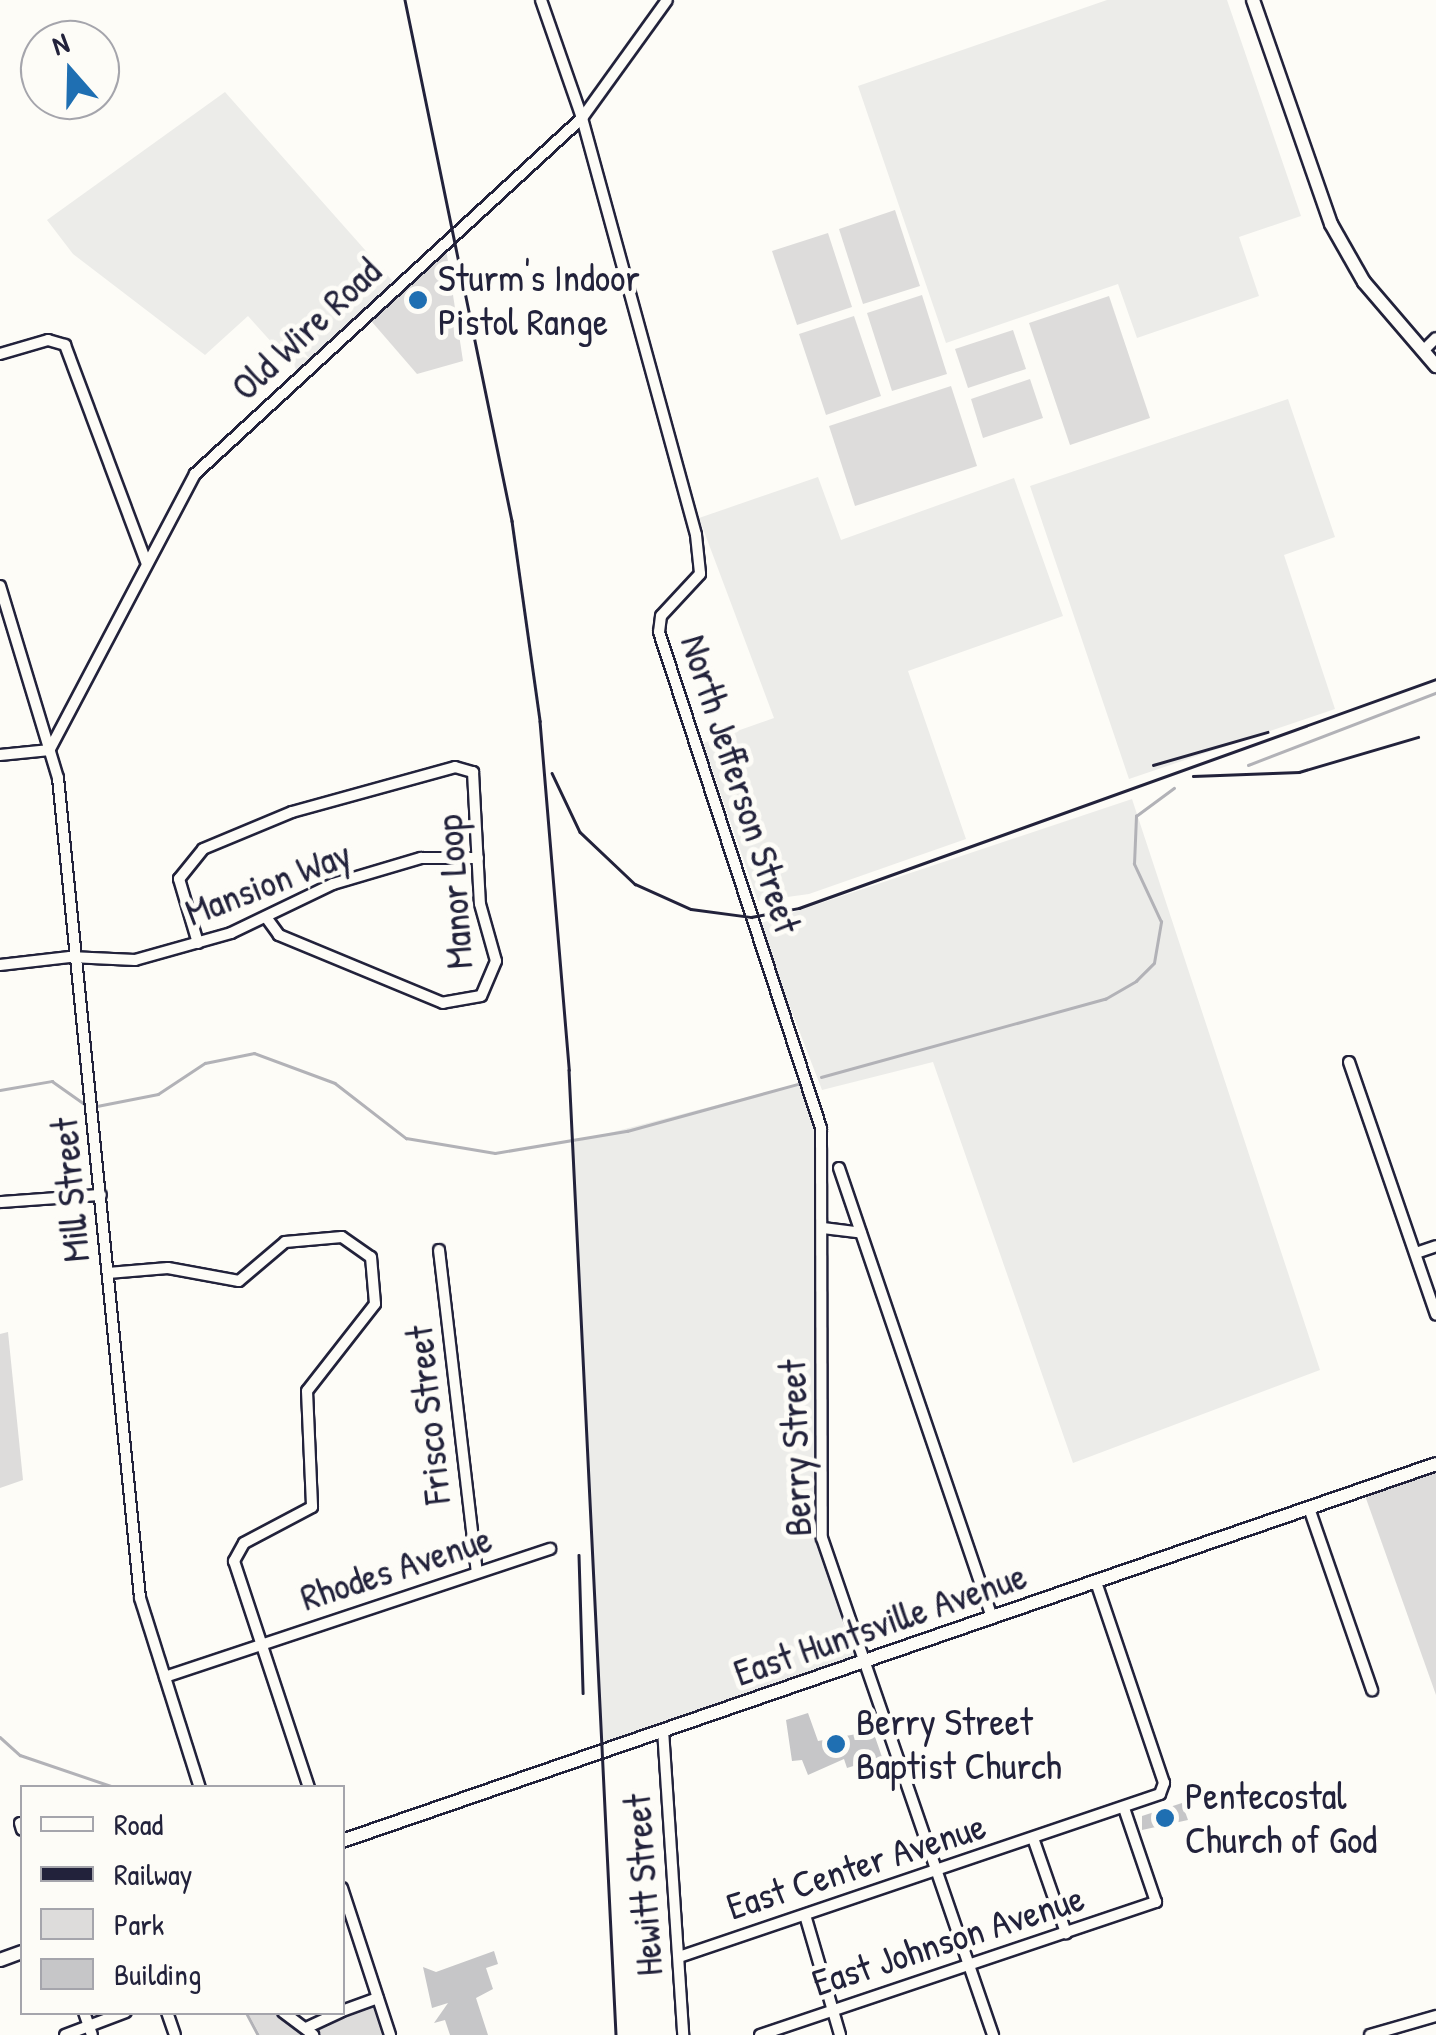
<!DOCTYPE html>
<html>
<head>
<meta charset="utf-8">
<style>
  body { margin:0 }
  #map { position:relative; width:1436px; height:2035px; overflow:hidden; background:#fdfcf7; font-family:"Patrick Hand",sans-serif }
  div>[style] { position:absolute }
  .built>* { inset:0; background:#ecece9 }
  .green>* { inset:0; background:#dddcdb }
  .stream>* { height:2.5px; margin:-1.25px; padding:0 1.25px; transform-origin:1.25px; border-radius:1.25px; background:#b2b2b7 }
  .building>* { inset:0; background:#c6c6c8 }
  .roads { filter:drop-shadow(2px 0 #22223b) drop-shadow(-2px 0 #22223b) drop-shadow(0 2px #22223b) drop-shadow(0 -2px #22223b) }
  .minor>* { height:10px; margin:-5px; padding:0 5px; transform-origin:5px; border-radius:5px; background:#fdfcf7 }
  .major>* { height:12px; margin:-6px; padding:0 6px; transform-origin:6px; border-radius:6px; background:#fdfcf7 }
  .rail>* { height:2.5px; margin:-1.25px; padding:0 1.25px; transform-origin:1.25px; border-radius:1.25px; background:#22223b }
  .dots>* { width:28px; height:28px; translate:-50% -50%; box-sizing:border-box; border:5px solid #fdfcf7; border-radius:50% }
  span { translate:-50% -50%; white-space:nowrap; text-align:center; line-height:1.15; -webkit-text-stroke:10px #fdfcf7; paint-order:stroke }
  .poi-label { font-size:38px; color:#22223b }
  .left { translate:0 -50%; text-align:left }
  .street-label { font-size:38px; color:#22223b }
  .legend { position:absolute; left:20px; top:1785px; width:325px; height:230px; box-sizing:border-box; background:#fdfcf7; border:2px solid #a5a5ac; margin:0; padding:12px 18px; list-style:none; font-size:30px; color:#22223b }
  .legend li { display:flex; align-items:center; gap:20px; height:50px }
  .legend b { width:50px; border:2px solid #a5a5ac }
  .north { position:absolute; left:20px; top:20px; width:100px; height:100px; box-sizing:border-box; background:#fdfcf7; border:2px solid #a5a5ac; border-radius:50%; rotate:340deg; font-size:28px; font-weight:700; line-height:40px; text-align:center; color:#22223b }
  .north::after { content:''; display:block; margin:auto; width:35px; height:45px; background:#1f6fb2; clip-path:polygon(50% 0,100% 100%,50% 72%,0 100%) }
</style>
</head>
<body>
<div id="map">
  <div class="built">
    <div style="clip-path:polygon(1107px 0,1227px 0,1301px 216px,1239px 237px,1259px 296px,1137px 338px,1118px 284px,946px 343px,858px 86px)"></div>
    <div style="clip-path:polygon(225px 92px,397px 286px,301px 375px,248px 316px,205px 355px,73px 254px,47px 220px)"></div>
    <div style="clip-path:polygon(1288px 399px,1335px 537px,1284px 555px,1335px 709px,1129px 779px,1030px 486px)"></div>
    <div style="clip-path:polygon(818px 477px,841px 540px,1014px 478px,1063px 616px,908px 671px,966px 839px,809px 894px,758px 901px,703px 743px,774px 718px,699px 518px)"></div>
    <div style="clip-path:polygon(1132px 799px,1320px 1370px,1073px 1463px,933px 1062px,822px 1090px,758px 924px)"></div>
    <div style="clip-path:polygon(809px 1081px,816px 1102px,822px 1537px,863px 1661px,603px 1751px,571px 1143px)"></div>
  </div>
  <div class="green">
    <div style="clip-path:polygon(895px 210px,920px 286px,863px 304px,839px 229px)"></div>
    <div style="clip-path:polygon(828px 233px,852px 307px,797px 325px,772px 251px)"></div>
    <div style="clip-path:polygon(445px 242px,463px 361px,417px 374px,366px 315px)"></div>
    <div style="clip-path:polygon(922px 295px,947px 374px,892px 391px,867px 313px)"></div>
    <div style="clip-path:polygon(1109px 296px,1150px 418px,1070px 445px,1029px 323px)"></div>
    <div style="clip-path:polygon(854px 316px,881px 396px,826px 415px,799px 334px)"></div>
    <div style="clip-path:polygon(1013px 330px,1026px 369px,968px 388px,955px 349px)"></div>
    <div style="clip-path:polygon(1030px 379px,1043px 418px,983px 438px,971px 399px)"></div>
    <div style="clip-path:polygon(951px 386px,977px 466px,855px 506px,829px 426px)"></div>
    <div style="clip-path:polygon(8px 1332px,23px 1480px,0 1488px,0 1334px)"></div>
    <div style="clip-path:polygon(1436px 1464px,1436px 1695px,1363px 1490px)"></div>
    <div style="clip-path:polygon(378px 1998px,390px 2035px,260px 2035px,248px 2013px,283px 2013px,306px 2028px)"></div>
  </div>
  <div class="stream">
    <div style="left:1248px;top:765px;width:201px;rotate:-21deg"></div>
    <div style="left:821px;top:1077px;width:295px;rotate:-15.4deg"></div>
    <div style="left:1105px;top:999px;width:36px;rotate:-30deg"></div>
    <div style="left:1136px;top:981px;width:25px;rotate:-45deg"></div>
    <div style="left:1154px;top:963px;width:42px;rotate:-80.3deg"></div>
    <div style="left:1161px;top:922px;width:64px;rotate:-115deg"></div>
    <div style="left:1134px;top:864px;width:48px;rotate:-87.6deg"></div>
    <div style="left:1136px;top:816px;width:47px;rotate:-36.4deg"></div>
    <div style="left:0;top:1090px;width:53px;rotate:-9.8deg"></div>
    <div style="left:52px;top:1081px;width:42px;rotate:35.2deg"></div>
    <div style="left:97px;top:1106px;width:62px;rotate:-11.1deg"></div>
    <div style="left:158px;top:1094px;width:56px;rotate:-33.4deg"></div>
    <div style="left:205px;top:1063px;width:50px;rotate:-11.5deg"></div>
    <div style="left:254px;top:1053px;width:86px;rotate:20.3deg"></div>
    <div style="left:335px;top:1083px;width:90px;rotate:37.8deg"></div>
    <div style="left:406px;top:1138px;width:90px;rotate:9.6deg"></div>
    <div style="left:495px;top:1153px;width:134px;rotate:-9.5deg"></div>
    <div style="left:627px;top:1131px;width:177px;rotate:-15.4deg"></div>
    <div style="left:0;top:1737px;width:27px;rotate:42deg"></div>
    <div style="left:20px;top:1755px;width:102px;rotate:18.8deg"></div>
    <div style="left:246px;top:2012px;width:26px;rotate:62deg"></div>
  </div>
  <div class="building">
    <div style="clip-path:polygon(808px 1713px,818px 1741px,873px 1731px,882px 1757px,847px 1768px,844px 1759px,808px 1775px,802px 1760px,792px 1761px,786px 1720px)"></div>
    <div style="clip-path:polygon(1182px 1803px,1188px 1820px,1142px 1830px,1142px 1816px)"></div>
    <div style="clip-path:polygon(494px 1951px,498px 1964px,486px 1968px,493px 1989px,476px 1998px,488px 2035px,450px 2035px,445px 2020px,434px 2023px,448px 2003px,432px 2008px,423px 1967px,436px 1972px)"></div>
  </div>
  <div class="roads">
    <div class="minor">
      <div style="left:541px;top:0;width:125px;rotate:70.8deg"></div>
      <div style="left:582px;top:118px;width:432px;rotate:74.7deg"></div>
      <div style="left:696px;top:535px;width:39px;rotate:84deg"></div>
      <div style="left:700px;top:574px;width:57px;rotate:132.9deg"></div>
      <div style="left:661px;top:616px;width:16px;rotate:97deg"></div>
      <div style="left:659px;top:632px;width:522px;rotate:71.91deg"></div>
      <div style="left:821px;top:1128px;width:410px;rotate:89.9deg"></div>
      <div style="left:822px;top:1538px;width:526px;rotate:71.01deg"></div>
      <div style="left:1423px;top:351px;width:18px;rotate:-45deg"></div>
      <div style="left:0;top:354px;width:50px;rotate:-16.3deg"></div>
      <div style="left:48px;top:340px;width:18px;rotate:16deg"></div>
      <div style="left:65px;top:345px;width:232px;rotate:69.5deg"></div>
      <div style="left:0;top:586px;width:201px;rotate:73.2deg"></div>
      <div style="left:58px;top:778px;width:824px;rotate:84.29deg"></div>
      <div style="left:140px;top:1598px;width:199px;rotate:72.5deg"></div>
      <div style="left:50px;top:749px;width:311px;rotate:-62.2deg"></div>
      <div style="left:195px;top:474px;width:526px;rotate:-42.61deg"></div>
      <div style="left:582px;top:118px;width:145px;rotate:-54.2deg"></div>
      <div style="left:0;top:755px;width:50px;rotate:-5.7deg"></div>
      <div style="left:198px;top:943px;width:67px;rotate:-106.5deg"></div>
      <div style="left:179px;top:879px;width:38px;rotate:-51deg"></div>
      <div style="left:203px;top:849px;width:96px;rotate:-22.6deg"></div>
      <div style="left:292px;top:812px;width:169px;rotate:-15.4deg"></div>
      <div style="left:455px;top:767px;width:19px;rotate:16deg"></div>
      <div style="left:473px;top:772px;width:132px;rotate:87deg"></div>
      <div style="left:480px;top:904px;width:59px;rotate:74.3deg"></div>
      <div style="left:496px;top:961px;width:38px;rotate:113deg"></div>
      <div style="left:481px;top:996px;width:39px;rotate:170deg"></div>
      <div style="left:443px;top:1003px;width:178px;rotate:-157.5deg"></div>
      <div style="left:279px;top:935px;width:22px;rotate:-126deg"></div>
      <div style="left:0;top:965px;width:70px;rotate:-6.5deg"></div>
      <div style="left:70px;top:957px;width:65px;rotate:2.6deg"></div>
      <div style="left:135px;top:960px;width:100px;rotate:-15.7deg"></div>
      <div style="left:231px;top:933px;width:113px;rotate:-25.7deg"></div>
      <div style="left:333px;top:884px;width:92px;rotate:-16.5deg"></div>
      <div style="left:421px;top:858px;width:57px"></div>
      <div style="left:1349px;top:1062px;width:267px;rotate:71deg"></div>
      <div style="left:839px;top:1168px;width:474px;rotate:71.2deg"></div>
      <div style="left:0;top:1202px;width:101px;rotate:-4deg"></div>
      <div style="left:823px;top:1228px;width:38px;rotate:7deg"></div>
      <div style="left:439px;top:1250px;width:324px;rotate:83.3deg"></div>
      <div style="left:1416px;top:1253px;width:21px;rotate:-19deg"></div>
      <div style="left:108px;top:1273px;width:60px;rotate:-4.8deg"></div>
      <div style="left:168px;top:1268px;width:72px;rotate:10.4deg"></div>
      <div style="left:239px;top:1281px;width:60px;rotate:-40.3deg"></div>
      <div style="left:285px;top:1242px;width:57px;rotate:-5deg"></div>
      <div style="left:342px;top:1237px;width:35px;rotate:35deg"></div>
      <div style="left:371px;top:1257px;width:47px;rotate:85.1deg"></div>
      <div style="left:375px;top:1304px;width:110px;rotate:128deg"></div>
      <div style="left:307px;top:1391px;width:116px;rotate:87.5deg"></div>
      <div style="left:312px;top:1507px;width:77px;rotate:152.1deg"></div>
      <div style="left:244px;top:1543px;width:21px;rotate:119deg"></div>
      <div style="left:234px;top:1561px;width:239px;rotate:71.7deg"></div>
      <div style="left:1309px;top:1508px;width:193px;rotate:70.9deg"></div>
      <div style="left:165px;top:1677px;width:406px;rotate:-18.4deg"></div>
      <div style="left:663px;top:1730px;width:306px;rotate:86.2deg"></div>
      <div style="left:20px;top:1823px;width:7px;rotate:74deg"></div>
      <div style="left:1033px;top:1838px;width:101px;rotate:70.8deg"></div>
      <div style="left:342px;top:1888px;width:155px;rotate:71.9deg"></div>
      <div style="left:805px;top:1915px;width:125px;rotate:73.7deg"></div>
      <div style="left:679px;top:1957px;width:508px;rotate:-18.72deg"></div>
      <div style="left:1160px;top:1794px;width:12px;rotate:-70deg"></div>
      <div style="left:1164px;top:1783px;width:212px;rotate:-108.7deg"></div>
      <div style="left:342px;top:2011px;width:38px;rotate:-20deg"></div>
      <div style="left:84px;top:2012px;width:24px;rotate:71deg"></div>
      <div style="left:167px;top:2012px;width:24px;rotate:71deg"></div>
      <div style="left:283px;top:2012px;width:38px;rotate:37deg"></div>
      <div style="left:306px;top:2028px;width:38px;rotate:-25deg"></div>
      <div style="left:65px;top:2035px;width:65px;rotate:-20.7deg"></div>
      <div style="left:760px;top:2035px;width:418px;rotate:-18.6deg"></div>
      <div style="left:1156px;top:1902px;width:99px;rotate:-108.8deg"></div>
      <div style="left:1370px;top:2035px;width:69px;rotate:-16.1deg"></div>
    </div>
    <div class="major">
      <div style="left:1253px;top:0;width:237px;rotate:70.8deg"></div>
      <div style="left:1331px;top:224px;width:67px;rotate:60.4deg"></div>
      <div style="left:1364px;top:282px;width:111px;rotate:49.4deg"></div>
      <div style="left:342px;top:1841px;width:1157px;rotate:-19.01deg"></div>
      <div style="left:0;top:1960px;width:23px;rotate:-20deg"></div>
    </div>
  </div>
  <div class="rail">
    <div style="left:405px;top:0;width:532px;rotate:78.39deg"></div>
    <div style="left:512px;top:521px;width:202px;rotate:82deg"></div>
    <div style="left:540px;top:721px;width:350px;rotate:85.2deg"></div>
    <div style="left:569px;top:1070px;width:966px;rotate:87.21deg"></div>
    <div style="left:1153px;top:765px;width:119px;rotate:-16.1deg"></div>
    <div style="left:552px;top:773px;width:65px;rotate:64.6deg"></div>
    <div style="left:580px;top:832px;width:76px;rotate:43.4deg"></div>
    <div style="left:635px;top:884px;width:61px;rotate:24.1deg"></div>
    <div style="left:691px;top:909px;width:61px;rotate:7.6deg"></div>
    <div style="left:751px;top:917px;width:49px;rotate:-10.6deg"></div>
    <div style="left:799px;top:908px;width:677px;rotate:-19.77deg"></div>
    <div style="left:1193px;top:776px;width:106px;rotate:-2.2deg"></div>
    <div style="left:1299px;top:772px;width:124px;rotate:-16.4deg"></div>
    <div style="left:579px;top:1555px;width:138px;rotate:88.3deg"></div>
  </div>
  <div class="dots">
    <div style="left:418px;top:300px;background:#1f6fb2"></div>
    <div style="left:836px;top:1744px;background:#1f6fb2"></div>
    <div style="left:1165px;top:1818px;background:#1f6fb2"></div>
  </div>
  <div class="poi-label">
    <span class="left" style="left:438px;top:300px">Sturm's Indoor<br>Pistol Range</span>
    <span class="left" style="left:856px;top:1744px">Berry Street<br>Baptist Church</span>
    <span class="left" style="left:1185px;top:1818px">Pentecostal<br>Church of God</span>
  </div>
  <div class="street-label">
    <span style="left:306px;top:329px;rotate:-43deg">Old Wire Road</span>
    <span style="left:741px;top:784px;rotate:72deg">North Jefferson Street</span>
    <span style="left:268px;top:883px;rotate:-21deg">Mansion Way</span>
    <span style="left:454px;top:892px;rotate:-94deg">Manor Loop</span>
    <span style="left:70px;top:1190px;rotate:-95deg">Mill Street</span>
    <span style="left:428px;top:1415px;rotate:-96deg">Frisco Street</span>
    <span style="left:795px;top:1448px;rotate:-92deg">Berry Street</span>
    <span style="left:396px;top:1568px;rotate:-18deg">Rhodes Avenue</span>
    <span style="left:880px;top:1624px;rotate:-19deg">East Huntsville Avenue</span>
    <span style="left:856px;top:1866px;rotate:-18deg">East Center Avenue</span>
    <span style="left:643px;top:1885px;rotate:-94deg">Hewitt Street</span>
    <span style="left:948px;top:1940px;rotate:-18deg">East Johnson Avenue</span>
  </div>
  <ul class="legend">
  <li><b style="height:12px;background:#fdfcf7"></b>Road</li>
  <li><b style="height:12px;background:#22223b"></b>Railway</li>
  <li><b style="height:28px;background:#dddcdb"></b>Park</li>
  <li><b style="height:28px;background:#c6c6c8"></b>Building</li>
  </ul>
  <div class="north">N</div>
</div>
</body>
</html>
